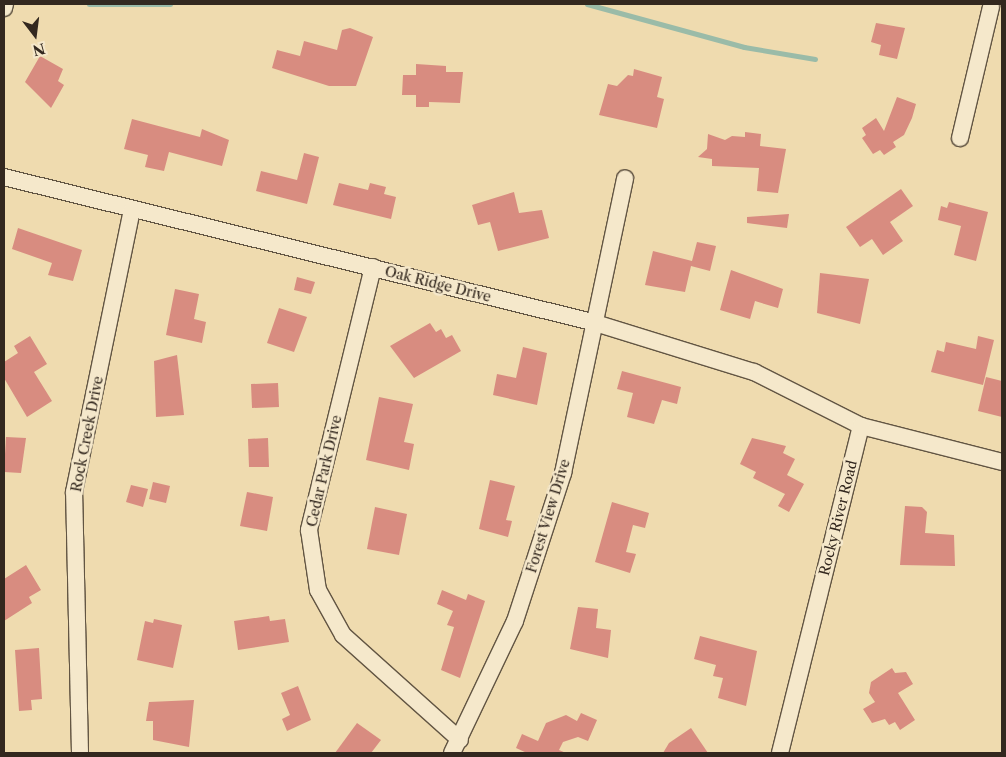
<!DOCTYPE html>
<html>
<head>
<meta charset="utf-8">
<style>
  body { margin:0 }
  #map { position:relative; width:1006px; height:757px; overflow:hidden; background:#efdbaf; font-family:"Libre Caslon Text",serif }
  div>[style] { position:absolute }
  .stream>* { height:5px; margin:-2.5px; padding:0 2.5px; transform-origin:2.5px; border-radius:2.5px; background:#9abba8 }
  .building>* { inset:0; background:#d88c80 }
  .roads { filter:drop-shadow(1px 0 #625543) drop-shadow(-1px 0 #625543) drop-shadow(0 1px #625543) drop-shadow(0 -1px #625543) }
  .minor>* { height:16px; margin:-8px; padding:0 8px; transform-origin:8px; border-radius:8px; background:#f5e8cb }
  span { translate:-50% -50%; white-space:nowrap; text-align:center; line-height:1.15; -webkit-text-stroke:5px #f5e8cb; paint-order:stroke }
  .street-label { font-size:14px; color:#33281f }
  .frame { position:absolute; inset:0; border:5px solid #33281f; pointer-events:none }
  .north { position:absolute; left:10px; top:10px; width:50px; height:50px; -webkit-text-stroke:4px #f5e8cb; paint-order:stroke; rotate:165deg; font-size:14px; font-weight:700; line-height:20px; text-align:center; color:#33281f }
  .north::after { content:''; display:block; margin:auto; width:18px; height:22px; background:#33281f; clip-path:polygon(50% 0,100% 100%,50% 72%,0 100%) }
</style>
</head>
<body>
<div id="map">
  <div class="stream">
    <div style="left:89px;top:4px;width:81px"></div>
    <div style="left:587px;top:4px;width:163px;rotate:15.3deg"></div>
    <div style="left:744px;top:47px;width:72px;rotate:9.6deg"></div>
  </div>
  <div class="building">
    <div style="clip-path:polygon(876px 23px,905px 28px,897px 59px,879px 55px,881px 45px,871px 42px)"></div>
    <div style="clip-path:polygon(350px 28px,373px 37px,356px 86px,329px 86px,272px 68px,277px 50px,300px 56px,304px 41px,337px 50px,342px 30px)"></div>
    <div style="clip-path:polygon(40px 56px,63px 69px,58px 81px,64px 85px,51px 108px,25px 82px)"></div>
    <div style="clip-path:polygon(416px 64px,446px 66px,446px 72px,463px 72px,460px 103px,429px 102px,429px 107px,416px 107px,416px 95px,402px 95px,403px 75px,416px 75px)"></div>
    <div style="clip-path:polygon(634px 69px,662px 77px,657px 97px,664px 99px,657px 128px,599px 115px,608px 84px,617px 86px,628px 75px,633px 76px)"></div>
    <div style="clip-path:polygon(897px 97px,916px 104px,912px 118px,904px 135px,893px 142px,896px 147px,884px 155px,880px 150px,873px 154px,862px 138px,866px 135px,862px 128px,876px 118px,884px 131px)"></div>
    <div style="clip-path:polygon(132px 119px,200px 137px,202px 129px,229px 140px,222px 166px,169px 152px,164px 171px,145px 167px,148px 155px,124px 149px)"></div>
    <div style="clip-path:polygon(745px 132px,761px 134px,760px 146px,786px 149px,778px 193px,757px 191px,759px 168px,712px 166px,712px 159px,698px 157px,707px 149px,708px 134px,725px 140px,732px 136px,745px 137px)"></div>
    <div style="clip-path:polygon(304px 153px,319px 157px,307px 204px,256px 191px,261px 171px,297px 180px)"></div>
    <div style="clip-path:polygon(339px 183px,368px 190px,370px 183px,386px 187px,384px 194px,396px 197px,391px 219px,333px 205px)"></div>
    <div style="clip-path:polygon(901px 189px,913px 206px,890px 222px,903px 241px,883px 255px,872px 239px,860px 247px,846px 227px)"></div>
    <div style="clip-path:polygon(514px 192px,519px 213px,542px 210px,549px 238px,498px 251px,490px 222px,478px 225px,472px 205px)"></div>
    <div style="clip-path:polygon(949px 202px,988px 212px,976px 261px,954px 255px,961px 226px,938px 220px,941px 206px,947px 208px)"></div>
    <div style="clip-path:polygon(789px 214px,787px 228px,747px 223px,747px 217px)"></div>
    <div style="clip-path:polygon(18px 228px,82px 250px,73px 281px,48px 275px,52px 263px,12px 249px)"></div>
    <div style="clip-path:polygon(697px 242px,716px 246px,710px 271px,691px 266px,685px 292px,645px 285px,653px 251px,692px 261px)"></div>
    <div style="clip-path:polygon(731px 270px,783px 289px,778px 308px,755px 301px,750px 319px,720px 310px)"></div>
    <div style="clip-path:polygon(820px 273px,869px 279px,860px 324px,817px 313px)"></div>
    <div style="clip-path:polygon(297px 277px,315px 282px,311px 294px,294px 290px)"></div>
    <div style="clip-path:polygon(175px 289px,199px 294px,194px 319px,206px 322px,202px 343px,166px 335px)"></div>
    <div style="clip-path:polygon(279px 308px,307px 317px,294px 352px,267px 343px)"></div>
    <div style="clip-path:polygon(430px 323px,436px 332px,441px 329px,446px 338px,452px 335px,461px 351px,414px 378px,390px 346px)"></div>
    <div style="clip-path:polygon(30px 336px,47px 364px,34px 372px,52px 401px,27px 417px,4px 378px,4px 362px,18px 353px,14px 346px)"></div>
    <div style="clip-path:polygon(978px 336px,994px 340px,983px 385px,931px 372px,937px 350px,944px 352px,946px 342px,976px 349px)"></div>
    <div style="clip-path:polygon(523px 347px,547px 353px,537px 405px,493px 395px,497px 374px,516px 378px)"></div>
    <div style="clip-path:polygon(177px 355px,184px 415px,156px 417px,154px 361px)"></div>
    <div style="clip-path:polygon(622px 371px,681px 387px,677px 404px,662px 400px,654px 424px,627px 417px,633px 393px,617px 389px)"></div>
    <div style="clip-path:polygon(986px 377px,1002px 381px,1002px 417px,978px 411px)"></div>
    <div style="clip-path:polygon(278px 383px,279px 407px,252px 408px,251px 384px)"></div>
    <div style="clip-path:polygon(379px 397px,413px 404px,404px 442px,414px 444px,409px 470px,366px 460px)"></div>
    <div style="clip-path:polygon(6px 437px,26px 438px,21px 473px,4px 472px)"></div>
    <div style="clip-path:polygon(268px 438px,269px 467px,249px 467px,248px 439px)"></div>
    <div style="clip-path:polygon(752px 438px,786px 446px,783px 453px,795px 459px,787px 475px,804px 484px,789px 512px,778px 506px,785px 494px,753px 478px,756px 472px,740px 464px)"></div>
    <div style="clip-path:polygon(490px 480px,515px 486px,506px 520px,512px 521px,508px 537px,479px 529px)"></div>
    <div style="clip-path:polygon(153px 482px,170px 486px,166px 503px,149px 499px)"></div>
    <div style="clip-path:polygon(131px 485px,148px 489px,143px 507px,126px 502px)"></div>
    <div style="clip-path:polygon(247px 492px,273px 497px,267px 531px,240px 526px)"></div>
    <div style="clip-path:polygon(612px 502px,649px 513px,645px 528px,633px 525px,626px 552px,636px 554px,630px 573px,595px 562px)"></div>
    <div style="clip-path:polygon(905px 506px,922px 507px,927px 512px,925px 533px,954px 535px,955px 566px,900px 565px)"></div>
    <div style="clip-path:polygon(375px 507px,407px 514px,399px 555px,367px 549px)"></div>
    <div style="clip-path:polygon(26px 565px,41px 590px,29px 597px,32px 603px,4px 621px,4px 579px)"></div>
    <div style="clip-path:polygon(442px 590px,466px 600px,468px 594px,485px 601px,460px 678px,441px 670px,454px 627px,447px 625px,453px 611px,437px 604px)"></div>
    <div style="clip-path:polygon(578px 607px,598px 609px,596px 628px,611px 630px,608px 658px,570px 649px)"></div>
    <div style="clip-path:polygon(269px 616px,270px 621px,285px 619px,289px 642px,238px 650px,234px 621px)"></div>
    <div style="clip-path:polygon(154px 619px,182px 625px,173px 668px,137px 660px,145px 621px,153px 623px)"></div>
    <div style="clip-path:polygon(700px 636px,757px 651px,746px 706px,718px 698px,723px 678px,713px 676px,716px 665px,694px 659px)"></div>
    <div style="clip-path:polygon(39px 648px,42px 699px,31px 700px,32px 710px,19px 711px,15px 650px)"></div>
    <div style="clip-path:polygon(892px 668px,895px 673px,906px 672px,913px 684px,898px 693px,915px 720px,900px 730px,895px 722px,889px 725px,885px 719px,872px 723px,863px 709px,875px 702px,869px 693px,871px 682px)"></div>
    <div style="clip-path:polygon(298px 686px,311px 720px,287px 731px,282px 719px,290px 715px,281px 693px)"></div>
    <div style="clip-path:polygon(194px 700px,189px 747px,153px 740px,153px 721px,146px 721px,149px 702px)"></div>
    <div style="clip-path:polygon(581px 713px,597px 720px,588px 741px,578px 737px,563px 742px,559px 750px,566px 753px,527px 753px,516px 748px,522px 734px,538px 741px,546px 723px,566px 715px,577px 721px)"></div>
    <div style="clip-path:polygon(357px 723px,381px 740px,371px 753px,335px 753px)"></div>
    <div style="clip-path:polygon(691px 728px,708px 753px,663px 753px,669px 743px)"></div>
  </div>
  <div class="roads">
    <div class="minor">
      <div style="left:4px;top:8px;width:4px;rotate:-76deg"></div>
      <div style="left:960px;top:138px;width:135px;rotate:-76.7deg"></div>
      <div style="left:4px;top:177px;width:606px;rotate:13.85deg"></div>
      <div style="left:592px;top:322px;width:170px;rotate:17.2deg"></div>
      <div style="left:754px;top:372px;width:120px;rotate:26.8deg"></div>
      <div style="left:861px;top:426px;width:146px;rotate:14.3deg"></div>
      <div style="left:373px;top:267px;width:271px;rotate:103.7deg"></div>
      <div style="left:309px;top:530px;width:61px;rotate:81.5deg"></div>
      <div style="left:318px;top:590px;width:51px;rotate:60.9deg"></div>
      <div style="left:343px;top:635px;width:157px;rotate:41.9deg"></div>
      <div style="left:80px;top:753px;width:261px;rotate:-91.3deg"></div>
      <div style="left:74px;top:492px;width:289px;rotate:-78.4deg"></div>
      <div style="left:452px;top:753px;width:146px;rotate:-64.5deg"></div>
      <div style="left:515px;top:621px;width:156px;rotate:-72deg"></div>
      <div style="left:563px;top:473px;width:301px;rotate:-78.1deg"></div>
      <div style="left:780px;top:753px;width:337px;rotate:-76.1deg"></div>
    </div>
  </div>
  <div class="street-label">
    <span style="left:438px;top:284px;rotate:14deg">Oak Ridge Drive</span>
    <span style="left:87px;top:434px;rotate:-79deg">Rock Creek Drive</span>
    <span style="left:324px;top:471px;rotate:-77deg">Cedar Park Drive</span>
    <span style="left:548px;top:516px;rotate:-73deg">Forest View Drive</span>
    <span style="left:838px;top:518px;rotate:-76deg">Rocky River Road</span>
  </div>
  <div class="frame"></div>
  <div class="north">N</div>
</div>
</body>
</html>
